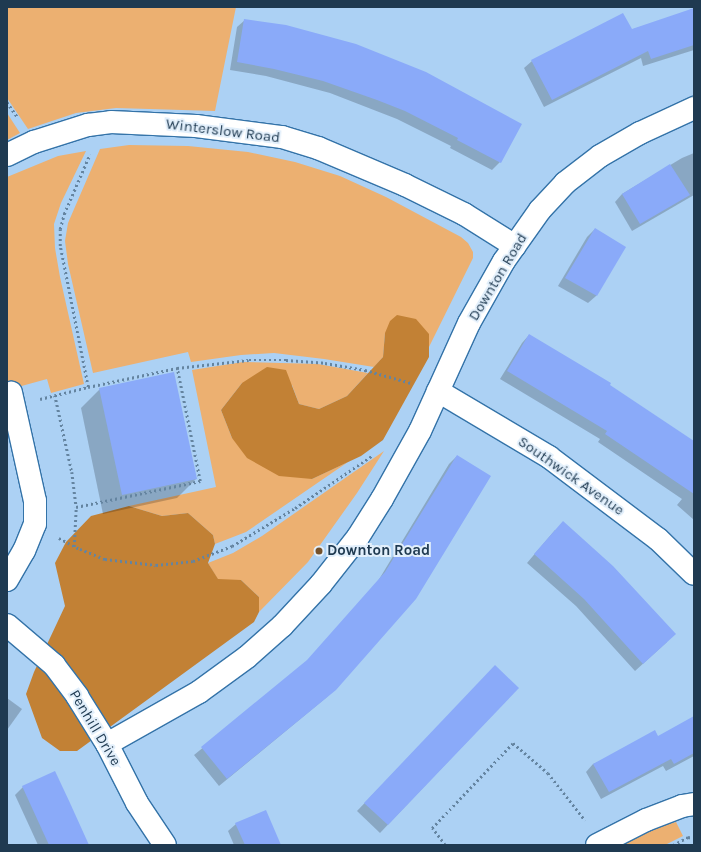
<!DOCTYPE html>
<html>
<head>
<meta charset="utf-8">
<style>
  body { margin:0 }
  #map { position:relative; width:701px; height:852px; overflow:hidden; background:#acd1f4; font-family:Karla,sans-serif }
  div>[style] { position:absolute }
  .green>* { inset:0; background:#ecb071 }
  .forest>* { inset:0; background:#c28135 }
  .shadow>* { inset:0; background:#0003 }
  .building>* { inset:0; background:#8aaaf9 }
  .path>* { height:2.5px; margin-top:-1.25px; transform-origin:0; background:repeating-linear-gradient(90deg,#6484a0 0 2px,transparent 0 5px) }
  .roads { filter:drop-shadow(1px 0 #3473a8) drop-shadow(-1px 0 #3473a8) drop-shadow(0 1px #3473a8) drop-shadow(0 -1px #3473a8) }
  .minor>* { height:22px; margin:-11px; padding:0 11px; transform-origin:11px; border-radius:11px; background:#fff }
  .dots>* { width:11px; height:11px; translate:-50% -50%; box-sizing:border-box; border:2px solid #e2effb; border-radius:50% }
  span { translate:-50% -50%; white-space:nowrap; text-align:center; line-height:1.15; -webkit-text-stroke:4px #e2effb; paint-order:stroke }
  .street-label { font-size:15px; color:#1f3a51 }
  .poi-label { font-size:15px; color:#1f3a51; font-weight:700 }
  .left { translate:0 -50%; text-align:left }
  .frame { position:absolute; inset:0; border:8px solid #1f3a51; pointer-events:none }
</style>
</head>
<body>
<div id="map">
  <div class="green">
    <div style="clip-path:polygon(7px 7px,236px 7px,215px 111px,116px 108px,76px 113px,28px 129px,7px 98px)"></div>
    <div style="clip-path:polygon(7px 113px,20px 133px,7px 140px)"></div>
    <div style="clip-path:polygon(129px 145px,188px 146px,248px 152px,295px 162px,340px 176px,386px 197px,461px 237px,468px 243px,473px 252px,473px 258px,429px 347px,429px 334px,385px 333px,383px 357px,374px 367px,324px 359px,274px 353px,241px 355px,191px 362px,188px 352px,93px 373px,68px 264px,65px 241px,68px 223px,100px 149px)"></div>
    <div style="clip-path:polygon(86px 151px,61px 203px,54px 224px,55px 248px,60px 277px,84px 384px,51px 393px,47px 379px,7px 390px,7px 177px,58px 156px)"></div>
    <div style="clip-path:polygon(243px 362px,318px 364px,368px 373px,347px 396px,319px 409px,299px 404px,292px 385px,242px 383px,221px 410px,232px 438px,312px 479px,348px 462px,246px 532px,215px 544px,213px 535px,188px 513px,162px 516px,129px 506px,216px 487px,192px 370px)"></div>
    <div style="clip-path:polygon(384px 451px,357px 493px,308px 562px,259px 612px,259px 597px,241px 580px,218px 580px,208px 563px,233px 553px,262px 536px)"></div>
    <div style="clip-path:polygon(676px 822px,683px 836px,665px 845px,621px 845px,661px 826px)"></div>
  </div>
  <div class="forest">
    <div style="clip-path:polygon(397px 315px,416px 319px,429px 334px,429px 357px,383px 440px,361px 456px,312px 479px,279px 476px,247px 458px,232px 438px,221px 410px,242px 383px,267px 367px,286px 370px,299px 404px,319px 409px,347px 396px,383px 357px,385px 333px,390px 321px)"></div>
    <div style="clip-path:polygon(129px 506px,162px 516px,188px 513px,213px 535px,215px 544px,208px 563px,218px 579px,241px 580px,259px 597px,259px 612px,254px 622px,77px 751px,60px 751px,42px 738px,26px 694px,34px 672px,65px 606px,55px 563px,66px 542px,91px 516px)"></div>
  </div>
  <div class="shadow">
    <div style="clip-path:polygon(694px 10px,694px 50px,643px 66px,641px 58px,544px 107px,524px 68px,532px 61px)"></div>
    <div style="clip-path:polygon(245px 20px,520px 124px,500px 162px,492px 170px,450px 148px,451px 146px,397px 119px,330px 93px,266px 76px,230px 70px,237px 27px)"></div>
    <div style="clip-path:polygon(694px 153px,694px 195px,632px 231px,615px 202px,622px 194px,682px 158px)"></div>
    <div style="clip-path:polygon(595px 229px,624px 247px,596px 296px,588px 303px,558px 286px,587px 237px)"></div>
    <div style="clip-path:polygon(529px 335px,609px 385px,694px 448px,694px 520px,677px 505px,682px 499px,598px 442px,600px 439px,500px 379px,522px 343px)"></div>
    <div style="clip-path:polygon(100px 389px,196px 479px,177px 498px,103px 514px,81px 408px)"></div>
    <div style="clip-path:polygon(457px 456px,327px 697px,219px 786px,194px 755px,305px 664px,378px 581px,449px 464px)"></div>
    <div style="clip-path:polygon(555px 530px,667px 642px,635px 671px,576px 606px,527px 563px)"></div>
    <div style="clip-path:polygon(488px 674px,518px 688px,380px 833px,357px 811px)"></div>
    <div style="clip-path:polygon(7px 698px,22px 709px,7px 730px)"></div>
    <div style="clip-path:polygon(694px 717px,694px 756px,666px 771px,663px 766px,601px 799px,586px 772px,593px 764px,658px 737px)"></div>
    <div style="clip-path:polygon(23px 787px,88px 845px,38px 845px,15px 795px)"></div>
    <div style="clip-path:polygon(236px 824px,280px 845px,234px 845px,228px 831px)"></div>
  </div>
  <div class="building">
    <div style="clip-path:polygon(694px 8px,694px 45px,651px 59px,648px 51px,552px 100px,531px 60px,623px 13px,632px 29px)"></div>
    <div style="clip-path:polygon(244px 19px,286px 25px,356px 44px,426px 72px,522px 124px,501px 163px,457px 140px,458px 138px,405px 111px,377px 100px,323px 81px,274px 69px,237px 62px)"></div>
    <div style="clip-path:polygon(670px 164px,690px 195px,640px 224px,622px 194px)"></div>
    <div style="clip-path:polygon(595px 228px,626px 247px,597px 296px,565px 278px)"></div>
    <div style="clip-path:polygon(529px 334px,611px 383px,610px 385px,694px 441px,694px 494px,605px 434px,607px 431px,507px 371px)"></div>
    <div style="clip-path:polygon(174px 372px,197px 479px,122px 495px,99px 388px)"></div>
    <div style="clip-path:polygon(457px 455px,491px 476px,416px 599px,336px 690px,227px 779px,201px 747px,307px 660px,385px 572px)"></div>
    <div style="clip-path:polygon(563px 521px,613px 566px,676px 634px,643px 664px,584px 599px,534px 554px)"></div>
    <div style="clip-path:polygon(495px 665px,519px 688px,388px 825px,364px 803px)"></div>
    <div style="clip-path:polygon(694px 716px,694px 753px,674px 764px,671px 759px,609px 792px,593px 764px,655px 730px,658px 736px)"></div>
    <div style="clip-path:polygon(55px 771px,70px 803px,89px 845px,49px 845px,22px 786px)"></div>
    <div style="clip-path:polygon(266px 810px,281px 845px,245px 845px,235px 823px)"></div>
  </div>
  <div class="path">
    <div style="left:7px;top:102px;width:19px;rotate:55deg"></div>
    <div style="left:88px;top:387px;width:91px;rotate:-12.1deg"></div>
    <div style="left:177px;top:368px;width:72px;rotate:-6.3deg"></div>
    <div style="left:249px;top:360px;width:37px"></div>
    <div style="left:286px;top:360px;width:39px;rotate:4deg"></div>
    <div style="left:325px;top:363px;width:41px;rotate:9.9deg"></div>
    <div style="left:365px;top:370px;width:48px;rotate:15.8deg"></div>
    <div style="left:55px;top:395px;width:79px;rotate:77.6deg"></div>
    <div style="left:72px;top:472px;width:35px;rotate:83deg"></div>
    <div style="left:40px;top:399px;width:49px;rotate:-14deg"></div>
    <div style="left:88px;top:387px;width:144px;rotate:-101.2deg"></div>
    <div style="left:60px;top:246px;width:17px;rotate:-90deg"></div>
    <div style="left:60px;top:229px;width:16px;rotate:-75deg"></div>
    <div style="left:64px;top:214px;width:65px;rotate:-66.6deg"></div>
    <div style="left:59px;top:538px;width:24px;rotate:28deg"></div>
    <div style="left:80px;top:549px;width:27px;rotate:22deg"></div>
    <div style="left:105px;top:559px;width:51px;rotate:6.7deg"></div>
    <div style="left:156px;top:565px;width:37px;rotate:-6deg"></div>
    <div style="left:193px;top:561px;width:42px;rotate:-21deg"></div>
    <div style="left:232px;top:546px;width:74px;rotate:-31.1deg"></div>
    <div style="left:295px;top:508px;width:94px;rotate:-34.2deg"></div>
    <div style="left:74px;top:547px;width:40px;rotate:-87.1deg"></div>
    <div style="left:76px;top:507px;width:127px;rotate:-11.8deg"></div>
    <div style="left:200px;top:481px;width:115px;rotate:-101.5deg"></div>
    <div style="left:445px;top:845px;width:21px;rotate:-127deg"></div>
    <div style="left:432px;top:828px;width:117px;rotate:-46.4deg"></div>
    <div style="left:513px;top:743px;width:46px;rotate:40.6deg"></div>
    <div style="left:548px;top:773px;width:60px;rotate:51.8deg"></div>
    <div style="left:673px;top:845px;width:17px;rotate:-28deg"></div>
    <div style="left:688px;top:837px;width:6px;rotate:9deg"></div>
  </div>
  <div class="roads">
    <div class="minor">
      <div style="left:7px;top:155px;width:30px;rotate:-26deg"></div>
      <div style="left:34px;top:142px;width:57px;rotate:-17.5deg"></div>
      <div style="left:88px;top:125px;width:23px;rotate:-7deg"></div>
      <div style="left:111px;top:122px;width:85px;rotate:2.7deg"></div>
      <div style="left:196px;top:126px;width:87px;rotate:7.3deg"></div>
      <div style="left:282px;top:137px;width:38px;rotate:17deg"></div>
      <div style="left:318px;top:148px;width:95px;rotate:23deg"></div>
      <div style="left:405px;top:185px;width:66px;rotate:26.2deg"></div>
      <div style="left:464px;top:214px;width:60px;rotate:32.1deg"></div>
      <div style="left:438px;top:391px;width:129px;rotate:30.7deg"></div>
      <div style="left:549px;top:457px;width:136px;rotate:37deg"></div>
      <div style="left:658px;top:539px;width:50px;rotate:44.2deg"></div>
      <div style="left:7px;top:580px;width:34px;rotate:-60deg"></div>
      <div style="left:24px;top:551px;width:29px;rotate:-68deg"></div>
      <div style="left:35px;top:524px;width:23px;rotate:-90deg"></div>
      <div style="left:35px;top:501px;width:111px;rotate:-102.5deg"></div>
      <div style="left:7px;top:625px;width:62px;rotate:40.4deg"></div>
      <div style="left:54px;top:665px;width:39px;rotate:53deg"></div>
      <div style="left:77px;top:696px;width:57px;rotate:58deg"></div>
      <div style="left:107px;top:744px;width:66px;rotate:63deg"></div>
      <div style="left:137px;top:803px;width:50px;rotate:56.3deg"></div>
      <div style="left:107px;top:744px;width:106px;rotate:-29.5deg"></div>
      <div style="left:199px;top:692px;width:59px;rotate:-36.1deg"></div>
      <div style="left:247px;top:657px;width:47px;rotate:-41.5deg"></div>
      <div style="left:282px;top:626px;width:57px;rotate:-47.1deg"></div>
      <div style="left:321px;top:584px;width:60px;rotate:-51.8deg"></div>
      <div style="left:358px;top:537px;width:45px;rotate:-57.7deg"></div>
      <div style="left:382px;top:499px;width:78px;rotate:-60.8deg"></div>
      <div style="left:420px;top:431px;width:119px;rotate:-65.6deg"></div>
      <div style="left:469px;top:323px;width:71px;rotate:-60.6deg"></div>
      <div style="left:504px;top:261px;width:62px;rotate:-54.8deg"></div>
      <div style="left:540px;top:210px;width:37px;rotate:-47deg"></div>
      <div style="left:565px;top:183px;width:44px;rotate:-37.6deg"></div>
      <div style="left:600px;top:156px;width:46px;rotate:-29.9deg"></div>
      <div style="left:640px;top:133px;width:60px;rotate:-24.8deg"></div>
      <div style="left:597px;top:845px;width:55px;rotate:-27deg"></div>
      <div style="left:646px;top:820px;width:39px;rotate:-21deg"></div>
      <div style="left:682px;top:806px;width:12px;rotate:-9deg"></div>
    </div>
  </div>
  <div class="dots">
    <div style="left:319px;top:551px;background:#75522b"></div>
  </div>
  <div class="street-label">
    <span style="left:223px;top:131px;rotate:7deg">Winterslow Road</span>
    <span style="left:498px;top:277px;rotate:-59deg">Downton Road</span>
    <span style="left:571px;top:476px;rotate:35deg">Southwick Avenue</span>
    <span style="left:95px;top:728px;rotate:59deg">Penhill Drive</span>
  </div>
  <div class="poi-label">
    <span class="left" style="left:327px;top:551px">Downton Road</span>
  </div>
  <div class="frame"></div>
</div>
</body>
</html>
